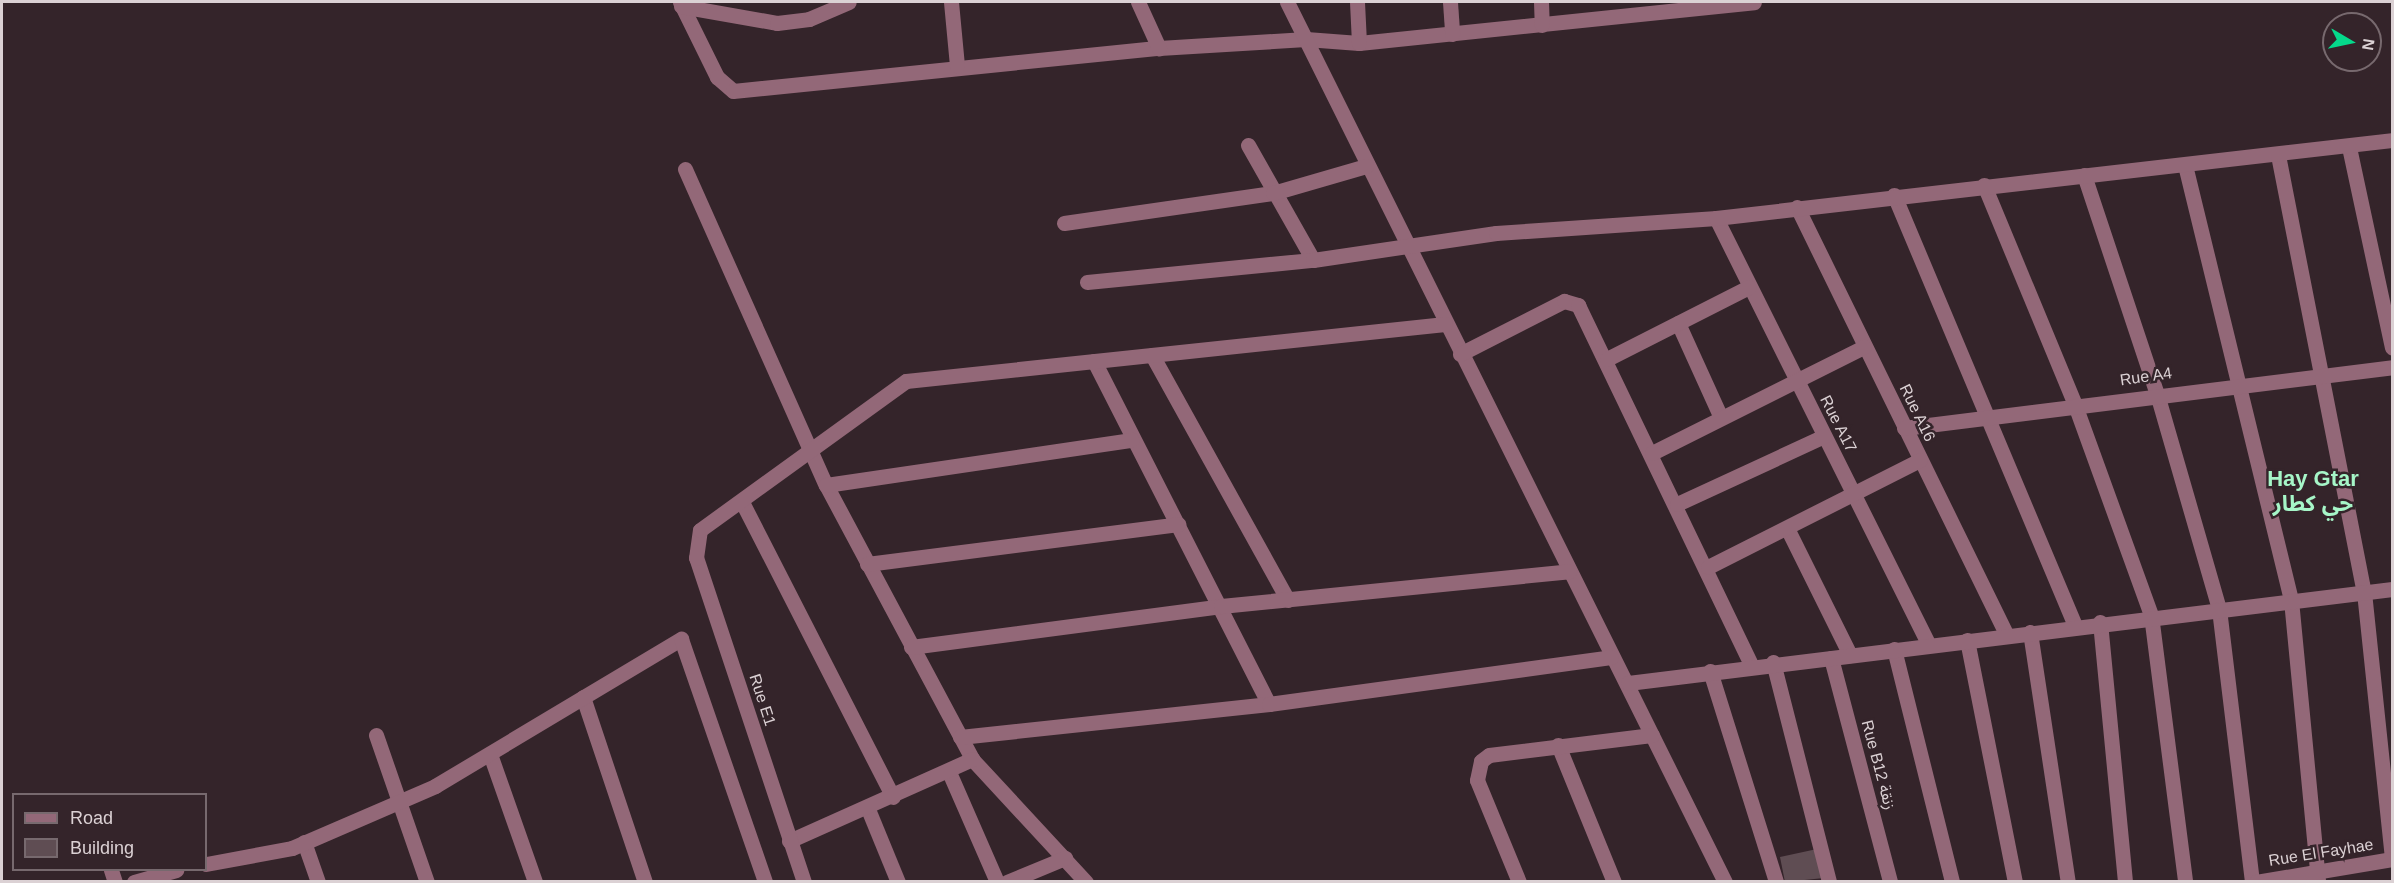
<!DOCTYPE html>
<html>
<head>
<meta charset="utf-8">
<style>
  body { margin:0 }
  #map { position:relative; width:2394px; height:883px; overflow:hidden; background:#34242a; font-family:Helvetica,"Noto Sans Arabic",sans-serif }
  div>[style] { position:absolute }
  .building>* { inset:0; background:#5f4d53 }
  .minor>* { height:15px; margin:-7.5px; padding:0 7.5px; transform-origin:7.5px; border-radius:7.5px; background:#936878 }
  span { translate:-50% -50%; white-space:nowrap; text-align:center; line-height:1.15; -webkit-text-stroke:5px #34242a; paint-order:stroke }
  .street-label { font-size:16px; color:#dbd1d4 }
  .district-label { font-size:22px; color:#a6f6c8; font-weight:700 }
  .frame { position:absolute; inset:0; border:3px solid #dbd1d4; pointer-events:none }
  .legend { position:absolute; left:12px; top:793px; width:195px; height:78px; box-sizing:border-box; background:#34242a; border:2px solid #77696e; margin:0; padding:8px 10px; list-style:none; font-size:18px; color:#dbd1d4 }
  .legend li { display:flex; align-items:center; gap:12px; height:30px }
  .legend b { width:30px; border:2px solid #77696e }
  .north { position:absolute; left:2322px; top:12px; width:60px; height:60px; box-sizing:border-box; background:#34242a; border:2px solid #77696e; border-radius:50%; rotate:99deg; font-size:16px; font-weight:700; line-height:24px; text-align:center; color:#dbd1d4 }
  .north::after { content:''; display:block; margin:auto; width:21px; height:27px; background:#05d98b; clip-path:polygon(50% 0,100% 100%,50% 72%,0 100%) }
</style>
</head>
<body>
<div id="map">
  <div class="building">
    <div style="clip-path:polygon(1817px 849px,1824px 878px,1785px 882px,1780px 857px)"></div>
  </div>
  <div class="minor">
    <div style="left:680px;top:2px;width:84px;rotate:63.7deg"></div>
    <div style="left:717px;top:77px;width:21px;rotate:41deg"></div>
    <div style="left:733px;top:91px;width:428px;rotate:-5.8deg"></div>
    <div style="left:1159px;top:48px;width:147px;rotate:-3.5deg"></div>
    <div style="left:1306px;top:39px;width:53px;rotate:4.3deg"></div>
    <div style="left:1359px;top:43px;width:397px;rotate:-5.9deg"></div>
    <div style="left:951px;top:2px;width:64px;rotate:84.6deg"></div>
    <div style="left:1138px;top:2px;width:51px;rotate:65.5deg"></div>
    <div style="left:1287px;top:2px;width:983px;rotate:63.54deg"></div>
    <div style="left:1357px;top:2px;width:41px;rotate:87.2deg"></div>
    <div style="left:1450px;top:2px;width:32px;rotate:86deg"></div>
    <div style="left:1541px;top:2px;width:23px;rotate:88deg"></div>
    <div style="left:681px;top:6px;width:97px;rotate:10deg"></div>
    <div style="left:777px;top:23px;width:32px;rotate:-7deg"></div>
    <div style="left:809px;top:19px;width:43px;rotate:-23deg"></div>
    <div style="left:1248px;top:145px;width:132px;rotate:60.5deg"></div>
    <div style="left:2349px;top:147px;width:205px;rotate:77.9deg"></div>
    <div style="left:2278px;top:155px;width:445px;rotate:78.9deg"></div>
    <div style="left:2364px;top:592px;width:268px;rotate:84deg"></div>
    <div style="left:2185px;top:165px;width:448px;rotate:76.3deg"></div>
    <div style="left:2291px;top:600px;width:283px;rotate:84.5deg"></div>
    <div style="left:685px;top:169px;width:346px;rotate:66deg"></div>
    <div style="left:826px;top:485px;width:310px;rotate:61.9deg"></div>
    <div style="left:972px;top:759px;width:168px;rotate:47.2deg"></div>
    <div style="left:2084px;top:175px;width:231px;rotate:71.6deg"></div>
    <div style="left:2157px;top:394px;width:224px;rotate:73.9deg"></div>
    <div style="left:2219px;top:609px;width:275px;rotate:83.1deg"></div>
    <div style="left:1984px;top:185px;width:238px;rotate:67.5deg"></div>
    <div style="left:2075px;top:405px;width:223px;rotate:70.1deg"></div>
    <div style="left:2151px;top:615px;width:269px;rotate:82.7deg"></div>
    <div style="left:1894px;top:195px;width:467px;rotate:67.2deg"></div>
    <div style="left:1797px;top:207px;width:477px;rotate:63.9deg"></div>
    <div style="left:1716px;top:218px;width:477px;rotate:63.5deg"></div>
    <div style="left:1064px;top:223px;width:211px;rotate:-8.2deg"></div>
    <div style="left:1273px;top:193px;width:97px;rotate:-16.2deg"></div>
    <div style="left:1087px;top:282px;width:227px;rotate:-5.6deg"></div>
    <div style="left:1313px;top:260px;width:185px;rotate:-8.4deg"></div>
    <div style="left:1496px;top:233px;width:221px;rotate:-3.9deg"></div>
    <div style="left:1716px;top:218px;width:680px;rotate:-6.58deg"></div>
    <div style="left:1678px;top:323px;width:104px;rotate:65.6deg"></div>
    <div style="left:1460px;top:354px;width:117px;rotate:-27deg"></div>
    <div style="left:1564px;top:301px;width:15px;rotate:16deg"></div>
    <div style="left:1578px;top:305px;width:399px;rotate:64.3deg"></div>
    <div style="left:1152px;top:355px;width:280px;rotate:61deg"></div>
    <div style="left:1607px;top:359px;width:159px;rotate:-26.9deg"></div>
    <div style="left:1094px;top:361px;width:385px;rotate:63deg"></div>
    <div style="left:1904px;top:428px;width:492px;rotate:-7.1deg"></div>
    <div style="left:1652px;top:453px;width:237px;rotate:-26.6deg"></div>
    <div style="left:826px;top:485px;width:309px;rotate:-8.4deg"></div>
    <div style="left:743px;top:504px;width:329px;rotate:62.9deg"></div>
    <div style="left:1677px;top:504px;width:162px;rotate:-24.8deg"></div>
    <div style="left:1787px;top:528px;width:142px;rotate:63.6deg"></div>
    <div style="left:867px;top:564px;width:314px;rotate:-7.3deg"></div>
    <div style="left:1708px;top:567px;width:237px;rotate:-26.8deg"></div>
    <div style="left:2100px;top:622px;width:261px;rotate:84.5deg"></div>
    <div style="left:2030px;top:632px;width:253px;rotate:81.4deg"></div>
    <div style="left:1967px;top:640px;width:247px;rotate:78.8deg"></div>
    <div style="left:911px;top:647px;width:313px;rotate:-7.5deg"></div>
    <div style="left:1221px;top:606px;width:350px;rotate:-5.7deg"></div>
    <div style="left:1894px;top:649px;width:240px;rotate:76deg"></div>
    <div style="left:1831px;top:658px;width:232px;rotate:75.2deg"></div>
    <div style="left:1773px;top:662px;width:227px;rotate:75.7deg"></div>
    <div style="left:1710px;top:671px;width:221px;rotate:72.6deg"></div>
    <div style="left:1628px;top:683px;width:770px;rotate:-7.01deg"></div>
    <div style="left:583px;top:697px;width:195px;rotate:71.5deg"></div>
    <div style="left:376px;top:735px;width:156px;rotate:70.9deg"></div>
    <div style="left:960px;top:737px;width:311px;rotate:-6.1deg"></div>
    <div style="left:1269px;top:704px;width:345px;rotate:-7.8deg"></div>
    <div style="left:1558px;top:745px;width:148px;rotate:67.8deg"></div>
    <div style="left:490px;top:754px;width:136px;rotate:70.6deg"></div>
    <div style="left:949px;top:772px;width:120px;rotate:66.4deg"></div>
    <div style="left:868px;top:809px;width:79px;rotate:67.7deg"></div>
    <div style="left:789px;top:841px;width:201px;rotate:-24.1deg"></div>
    <div style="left:304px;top:842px;width:42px;rotate:70.7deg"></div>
    <div style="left:206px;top:864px;width:87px;rotate:-10.5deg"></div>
    <div style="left:292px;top:848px;width:156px;rotate:-23.4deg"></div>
    <div style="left:435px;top:786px;width:287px;rotate:-30.9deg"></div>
    <div style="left:681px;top:639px;width:257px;rotate:70.9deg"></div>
    <div style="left:111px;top:870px;width:13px;rotate:72deg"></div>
    <div style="left:134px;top:882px;width:44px;rotate:-15.9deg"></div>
    <div style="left:804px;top:882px;width:342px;rotate:-108.4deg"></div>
    <div style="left:696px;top:558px;width:28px;rotate:-82deg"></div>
    <div style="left:700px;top:530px;width:254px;rotate:-35.9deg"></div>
    <div style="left:906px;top:381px;width:542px;rotate:-6.04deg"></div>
    <div style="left:1007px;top:882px;width:63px;rotate:-22.5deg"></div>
    <div style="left:1519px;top:882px;width:110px;rotate:-112.4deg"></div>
    <div style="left:1477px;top:780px;width:19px;rotate:-78deg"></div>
    <div style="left:1481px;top:761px;width:10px;rotate:-37deg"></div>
    <div style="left:1489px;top:755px;width:164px;rotate:-7deg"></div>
    <div style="left:2256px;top:882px;width:138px;rotate:-9.6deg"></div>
  </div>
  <div class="street-label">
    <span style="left:2146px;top:377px;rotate:-8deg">Rue A4</span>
    <span style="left:1917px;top:413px;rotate:64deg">Rue A16</span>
    <span style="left:1838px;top:424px;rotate:63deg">Rue A17</span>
    <span style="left:762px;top:700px;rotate:72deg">Rue E1</span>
    <span style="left:1878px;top:765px;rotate:75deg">Rue B12 زنقة</span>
    <span style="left:2321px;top:853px;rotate:-9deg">Rue El Fayhae</span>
  </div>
  <div class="district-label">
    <span style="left:2313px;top:491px">Hay Gtar<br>حي كطار</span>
  </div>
  <div class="frame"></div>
  <ul class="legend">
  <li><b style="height:8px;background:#936878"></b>Road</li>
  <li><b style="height:16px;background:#5f4d53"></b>Building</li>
  </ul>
  <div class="north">N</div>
</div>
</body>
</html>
